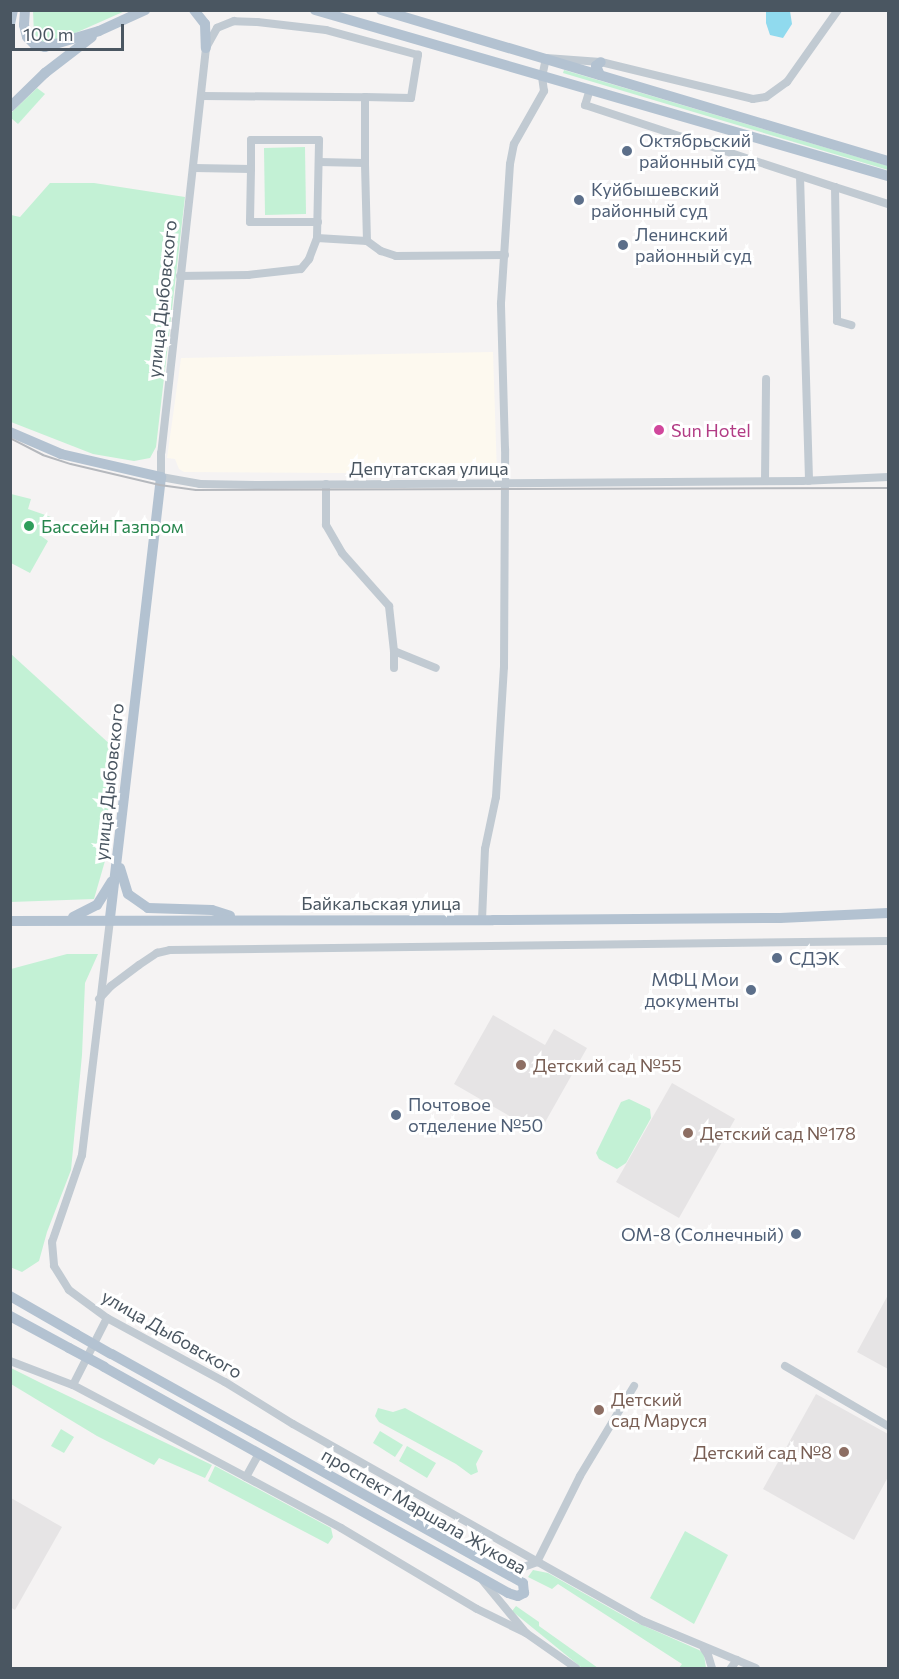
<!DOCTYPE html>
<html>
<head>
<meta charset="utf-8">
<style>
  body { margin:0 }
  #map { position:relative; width:899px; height:1679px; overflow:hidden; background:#f5f3f3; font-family:Commissioner,sans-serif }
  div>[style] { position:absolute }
  .commercial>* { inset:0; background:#fdf9ef }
  .education>* { inset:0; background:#e6e4e5 }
  .green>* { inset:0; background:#c3f1d5 }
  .water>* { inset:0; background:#90daee }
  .minor>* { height:8px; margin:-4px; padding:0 4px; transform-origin:4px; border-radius:4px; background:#c1cad2 }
  .major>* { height:10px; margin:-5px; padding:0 5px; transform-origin:5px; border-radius:5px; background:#b3c2d1 }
  .tram>* { height:1.5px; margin:-0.75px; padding:0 0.75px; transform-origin:0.75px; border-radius:0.75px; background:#b5b8bd }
  .major-bridge>* { height:10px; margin:-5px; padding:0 5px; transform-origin:5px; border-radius:5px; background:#b3c2d1 }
  .dots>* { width:16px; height:16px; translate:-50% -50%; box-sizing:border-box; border:3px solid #fff; border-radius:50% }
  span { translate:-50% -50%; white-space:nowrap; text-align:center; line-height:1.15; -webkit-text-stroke:6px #fff; paint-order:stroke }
  .service-label { font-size:18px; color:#4e5e75 }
  .left { translate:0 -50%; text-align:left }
  .right { translate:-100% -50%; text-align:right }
  .street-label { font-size:18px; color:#4a5661 }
  .hotel-label { font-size:18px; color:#b23c85 }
  .leisure-label { font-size:18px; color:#27864d }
  .education-label { font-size:18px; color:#785e54 }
  .frame { position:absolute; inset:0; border:12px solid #4a5661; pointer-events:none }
  .scale { position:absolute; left:12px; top:24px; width:112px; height:27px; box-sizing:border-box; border:3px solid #4a5661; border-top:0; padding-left:8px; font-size:18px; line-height:21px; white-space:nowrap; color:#4a5661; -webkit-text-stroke:4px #fff; paint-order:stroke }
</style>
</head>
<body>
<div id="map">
  <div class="commercial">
    <div style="clip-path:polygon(493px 352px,497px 474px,184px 472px,179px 469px,175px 459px,167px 458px,181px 358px)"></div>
  </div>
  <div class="education">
    <div style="clip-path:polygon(493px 1015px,545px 1045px,554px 1029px,587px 1048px,539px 1133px,454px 1084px)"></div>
    <div style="clip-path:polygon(672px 1083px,735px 1119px,679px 1218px,616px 1182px)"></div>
    <div style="clip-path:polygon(888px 1295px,888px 1369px,857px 1352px)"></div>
    <div style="clip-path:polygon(816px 1394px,888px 1434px,888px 1477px,854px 1540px,763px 1489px)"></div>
    <div style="clip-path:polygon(11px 1498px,62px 1527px,15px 1610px,10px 1607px)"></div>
  </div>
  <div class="green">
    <div style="clip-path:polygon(33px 11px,125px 11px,55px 42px,43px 42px,34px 34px)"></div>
    <div style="clip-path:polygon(564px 70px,888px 166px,888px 170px,563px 73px)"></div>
    <div style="clip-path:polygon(37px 88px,45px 94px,18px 124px,11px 118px,10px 114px)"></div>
    <div style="clip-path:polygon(305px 147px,306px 214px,265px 215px,264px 148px)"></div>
    <div style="clip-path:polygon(50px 183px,94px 183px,185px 197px,156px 447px,150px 458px,134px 461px,93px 454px,11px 422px,11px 215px,20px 217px)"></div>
    <div style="clip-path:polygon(11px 494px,31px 499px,28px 509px,51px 517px,46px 535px,41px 536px,48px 541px,30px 573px,11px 563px)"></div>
    <div style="clip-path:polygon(11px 654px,113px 747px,109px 847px,94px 899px,11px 902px)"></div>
    <div style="clip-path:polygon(67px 954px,98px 954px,85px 983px,82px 1055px,71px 1170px,47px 1232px,39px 1261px,22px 1272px,10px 1267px,11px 969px)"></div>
    <div style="clip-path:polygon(629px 1099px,650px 1109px,651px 1118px,626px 1163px,617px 1169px,599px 1159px,596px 1153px,621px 1102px)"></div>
    <div style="clip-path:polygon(11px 1368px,41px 1383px,212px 1465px,205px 1478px,159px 1458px,154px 1465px,97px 1436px,11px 1384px)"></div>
    <div style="clip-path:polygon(378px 1408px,393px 1412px,405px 1408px,483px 1451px,476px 1464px,478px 1472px,471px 1475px,456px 1464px,379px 1422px,375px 1416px)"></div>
    <div style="clip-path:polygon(61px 1429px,74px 1437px,64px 1453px,51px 1446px)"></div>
    <div style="clip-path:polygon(380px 1431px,403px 1445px,395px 1457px,373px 1443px)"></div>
    <div style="clip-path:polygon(407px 1446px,436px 1463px,427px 1478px,399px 1461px)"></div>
    <div style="clip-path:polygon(215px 1466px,331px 1528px,333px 1537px,328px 1544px,208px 1481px)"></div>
    <div style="clip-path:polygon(685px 1531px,728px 1555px,694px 1624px,650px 1598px)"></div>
    <div style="clip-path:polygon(533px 1570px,548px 1573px,633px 1621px,699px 1650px,704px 1654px,706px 1668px,679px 1668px,682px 1664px,558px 1584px,552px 1589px,528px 1577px)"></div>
    <div style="clip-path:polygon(516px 1606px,539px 1622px,539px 1626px,598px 1668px,582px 1668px,512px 1611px)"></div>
  </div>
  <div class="water">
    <div style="clip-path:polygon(766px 11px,790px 11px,792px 24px,783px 38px,770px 35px,766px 23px)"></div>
  </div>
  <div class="minor">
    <div style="left:590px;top:89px;width:17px;rotate:107deg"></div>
    <div style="left:585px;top:105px;width:263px;rotate:18.2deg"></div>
    <div style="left:835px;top:187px;width:134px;rotate:89.1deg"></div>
    <div style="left:837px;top:321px;width:15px;rotate:16deg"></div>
    <div style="left:202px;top:96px;width:163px;rotate:0.4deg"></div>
    <div style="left:365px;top:97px;width:66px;rotate:90deg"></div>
    <div style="left:365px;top:163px;width:46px;rotate:-178.8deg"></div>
    <div style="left:365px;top:97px;width:46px;rotate:1.2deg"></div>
    <div style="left:411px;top:98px;width:44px;rotate:-80.8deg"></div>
    <div style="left:418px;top:55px;width:95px;rotate:-164.8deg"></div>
    <div style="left:326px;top:30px;width:69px;rotate:-173.4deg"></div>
    <div style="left:257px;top:22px;width:23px;rotate:-178deg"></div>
    <div style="left:234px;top:21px;width:18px;rotate:158deg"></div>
    <div style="left:217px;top:28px;width:23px;rotate:119deg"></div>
    <div style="left:206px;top:48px;width:407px;rotate:96.3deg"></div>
    <div style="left:161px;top:453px;width:24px;rotate:90deg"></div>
    <div style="left:161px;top:477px;width:40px;rotate:10deg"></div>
    <div style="left:200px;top:484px;width:56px;rotate:1deg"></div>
    <div style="left:256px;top:485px;width:546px;rotate:-0.42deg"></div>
    <div style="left:802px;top:481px;width:86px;rotate:-2.7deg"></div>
    <div style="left:251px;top:169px;width:53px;rotate:91.1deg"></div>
    <div style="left:250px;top:222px;width:68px"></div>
    <div style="left:800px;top:176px;width:305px;rotate:88.3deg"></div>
    <div style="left:835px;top:187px;width:56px;rotate:17.8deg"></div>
    <div style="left:317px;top:238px;width:50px;rotate:3.4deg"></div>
    <div style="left:367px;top:241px;width:78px;rotate:-91.5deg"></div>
    <div style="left:367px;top:241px;width:17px;rotate:36deg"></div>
    <div style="left:381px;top:251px;width:16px;rotate:18deg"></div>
    <div style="left:396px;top:256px;width:109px;rotate:-0.5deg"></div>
    <div style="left:180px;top:276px;width:68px;rotate:-0.8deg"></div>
    <div style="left:248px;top:275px;width:53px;rotate:-6.5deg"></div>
    <div style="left:301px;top:269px;width:13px;rotate:-51deg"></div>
    <div style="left:309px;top:259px;width:22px;rotate:-69deg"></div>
    <div style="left:317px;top:238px;width:98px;rotate:-88.8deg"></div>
    <div style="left:319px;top:140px;width:68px;rotate:180deg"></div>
    <div style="left:251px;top:140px;width:29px;rotate:90deg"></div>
    <div style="left:251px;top:169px;width:57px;rotate:-179deg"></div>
    <div style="left:765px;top:481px;width:102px;rotate:-89.4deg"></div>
    <div style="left:326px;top:484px;width:41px;rotate:90deg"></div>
    <div style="left:326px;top:525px;width:32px;rotate:60deg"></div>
    <div style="left:342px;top:553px;width:71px;rotate:48.4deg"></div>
    <div style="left:389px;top:606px;width:45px;rotate:83.7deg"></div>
    <div style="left:394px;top:651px;width:45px;rotate:22deg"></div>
    <div style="left:394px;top:651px;width:17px;rotate:90deg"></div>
    <div style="left:110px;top:920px;width:237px;rotate:96.8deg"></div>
    <div style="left:82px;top:1155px;width:92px;rotate:109deg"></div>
    <div style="left:52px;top:1242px;width:24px;rotate:85deg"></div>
    <div style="left:54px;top:1266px;width:28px;rotate:58deg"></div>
    <div style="left:69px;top:1290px;width:47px;rotate:36.4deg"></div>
    <div style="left:107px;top:1318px;width:134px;rotate:28.5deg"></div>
    <div style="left:225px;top:1382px;width:80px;rotate:31.7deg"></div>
    <div style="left:293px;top:1424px;width:402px;rotate:29.4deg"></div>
    <div style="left:643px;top:1621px;width:122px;rotate:22.6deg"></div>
    <div style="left:482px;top:920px;width:71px;rotate:-87.6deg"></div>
    <div style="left:485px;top:849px;width:53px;rotate:-78.1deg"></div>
    <div style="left:496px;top:797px;width:130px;rotate:-86.5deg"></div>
    <div style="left:504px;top:667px;width:218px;rotate:-89.7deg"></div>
    <div style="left:505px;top:449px;width:146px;rotate:-91.6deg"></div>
    <div style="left:501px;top:303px;width:139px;rotate:-86.3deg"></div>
    <div style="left:510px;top:164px;width:20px;rotate:-79deg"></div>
    <div style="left:514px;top:144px;width:61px;rotate:-60.5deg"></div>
    <div style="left:544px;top:91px;width:14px;rotate:-98deg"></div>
    <div style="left:542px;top:77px;width:19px;rotate:-78deg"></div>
    <div style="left:546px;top:58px;width:55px;rotate:4.2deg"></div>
    <div style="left:601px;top:62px;width:156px;rotate:13.7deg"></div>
    <div style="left:753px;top:99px;width:13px;rotate:-9deg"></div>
    <div style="left:766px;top:97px;width:26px;rotate:-36deg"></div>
    <div style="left:787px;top:82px;width:88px;rotate:-54.7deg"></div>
    <div style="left:99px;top:999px;width:18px;rotate:-47deg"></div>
    <div style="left:111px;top:986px;width:35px;rotate:-37deg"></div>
    <div style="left:139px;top:965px;width:22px;rotate:-34deg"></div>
    <div style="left:157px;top:953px;width:13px;rotate:-13deg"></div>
    <div style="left:170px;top:950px;width:718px;rotate:-0.72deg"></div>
    <div style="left:10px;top:1361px;width:67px;rotate:20.9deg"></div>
    <div style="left:73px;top:1385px;width:196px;rotate:28deg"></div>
    <div style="left:246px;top:1477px;width:108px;rotate:28.2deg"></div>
    <div style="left:341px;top:1528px;width:158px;rotate:30.8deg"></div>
    <div style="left:477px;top:1609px;width:55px;rotate:26.1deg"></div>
    <div style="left:785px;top:1366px;width:119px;rotate:30.2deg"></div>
    <div style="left:73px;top:1385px;width:75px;rotate:-63.1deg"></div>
    <div style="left:246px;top:1477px;width:26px;rotate:-61deg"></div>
    <div style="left:498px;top:1568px;width:20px;rotate:3deg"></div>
    <div style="left:518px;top:1569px;width:20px;rotate:-20deg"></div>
    <div style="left:537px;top:1562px;width:96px;rotate:-63.4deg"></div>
    <div style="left:580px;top:1476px;width:105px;rotate:-59deg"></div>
    <div style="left:483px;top:1581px;width:67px;rotate:50.4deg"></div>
    <div style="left:526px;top:1633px;width:61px;rotate:35deg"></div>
    <div style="left:704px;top:1649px;width:7px;rotate:56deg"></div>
    <div style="left:708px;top:1655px;width:14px;rotate:73deg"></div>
    <div style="left:731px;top:1668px;width:10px;rotate:-53deg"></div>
  </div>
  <div class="major">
    <div style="left:25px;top:10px;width:15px;rotate:94deg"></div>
    <div style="left:24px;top:25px;width:12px;rotate:76deg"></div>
    <div style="left:27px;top:37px;width:11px;rotate:45deg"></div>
    <div style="left:35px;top:45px;width:10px;rotate:11deg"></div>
    <div style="left:45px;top:47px;width:56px;rotate:-16.5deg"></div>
    <div style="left:99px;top:31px;width:51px;rotate:-24.5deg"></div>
    <div style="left:194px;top:10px;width:18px;rotate:52deg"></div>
    <div style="left:205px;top:24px;width:24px;rotate:88deg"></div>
    <div style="left:315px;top:10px;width:597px;rotate:16.16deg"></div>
    <div style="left:381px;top:10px;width:529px;rotate:16.59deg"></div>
    <div style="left:10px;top:24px;width:14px;rotate:-78deg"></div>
    <div style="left:600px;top:75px;width:10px;rotate:-114deg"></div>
    <div style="left:596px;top:66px;width:6px;rotate:-39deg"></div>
    <div style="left:10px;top:107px;width:49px;rotate:-44.2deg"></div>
    <div style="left:45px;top:73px;width:59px;rotate:-37.5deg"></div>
    <div style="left:10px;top:432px;width:56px;rotate:23.3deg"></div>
    <div style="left:61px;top:454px;width:103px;rotate:13deg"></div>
    <div style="left:161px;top:477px;width:446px;rotate:96.6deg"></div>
    <div style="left:120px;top:868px;width:27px;rotate:73deg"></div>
    <div style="left:128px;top:894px;width:24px;rotate:35deg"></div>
    <div style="left:148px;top:908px;width:64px;rotate:1.8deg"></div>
    <div style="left:212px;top:910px;width:19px;rotate:18deg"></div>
    <div style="left:73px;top:917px;width:27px;rotate:-27deg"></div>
    <div style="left:97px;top:905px;width:28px;rotate:-58deg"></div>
    <div style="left:10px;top:921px;width:483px;rotate:-0.1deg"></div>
    <div style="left:493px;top:920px;width:287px;rotate:-0.4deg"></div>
    <div style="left:780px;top:918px;width:108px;rotate:-2.7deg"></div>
    <div style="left:10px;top:1296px;width:76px;rotate:29.9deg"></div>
    <div style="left:10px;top:1316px;width:67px;rotate:28.5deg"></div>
    <div style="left:104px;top:1367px;width:463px;rotate:29.2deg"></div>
    <div style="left:508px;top:1593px;width:10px;rotate:17deg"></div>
    <div style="left:518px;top:1596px;width:7px;rotate:-27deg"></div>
    <div style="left:524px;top:1593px;width:10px;rotate:-96deg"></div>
    <div style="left:523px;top:1583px;width:471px;rotate:-150.9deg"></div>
  </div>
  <div class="tram">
    <div style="left:10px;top:438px;width:37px;rotate:27deg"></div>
    <div style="left:43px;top:455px;width:29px;rotate:18deg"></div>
    <div style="left:71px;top:464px;width:91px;rotate:13.3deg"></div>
    <div style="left:160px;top:485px;width:36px;rotate:8deg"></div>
    <div style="left:196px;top:490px;width:692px;rotate:-0.17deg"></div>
  </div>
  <div class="major-bridge">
    <div style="left:76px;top:1334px;width:40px;rotate:29.7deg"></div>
    <div style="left:69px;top:1348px;width:40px;rotate:28deg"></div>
  </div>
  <div class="dots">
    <div style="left:627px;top:151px;background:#5c6f8a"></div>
    <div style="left:579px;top:200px;background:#5c6f8a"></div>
    <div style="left:623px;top:245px;background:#5c6f8a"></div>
    <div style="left:659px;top:430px;background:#d1479c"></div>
    <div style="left:29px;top:526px;background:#2e9e5b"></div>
    <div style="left:777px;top:958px;background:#5c6f8a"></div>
    <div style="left:751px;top:990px;background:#5c6f8a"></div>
    <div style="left:521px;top:1065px;background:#8d6e63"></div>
    <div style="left:396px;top:1115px;background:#5c6f8a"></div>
    <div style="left:688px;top:1133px;background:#8d6e63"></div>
    <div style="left:796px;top:1234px;background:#5c6f8a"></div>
    <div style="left:599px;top:1410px;background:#8d6e63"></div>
    <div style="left:844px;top:1452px;background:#8d6e63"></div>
  </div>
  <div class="service-label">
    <span class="left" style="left:639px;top:151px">Октябрьский<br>районный суд</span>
    <span class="left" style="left:591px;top:200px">Куйбышевский<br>районный суд</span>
    <span class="left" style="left:635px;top:245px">Ленинский<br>районный суд</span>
    <span class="left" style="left:789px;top:958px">СДЭК</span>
    <span class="right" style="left:739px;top:990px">МФЦ Мои<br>документы</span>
    <span class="left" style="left:408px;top:1115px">Почтовое<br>отделение №50</span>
    <span class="right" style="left:784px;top:1234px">ОМ-8 (Солнечный)</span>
  </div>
  <div class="street-label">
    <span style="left:162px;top:299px;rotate:-84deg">улица Дыбовского</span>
    <span style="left:429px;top:468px">Депутатская улица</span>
    <span style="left:109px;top:782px;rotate:-84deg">улица Дыбовского</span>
    <span style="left:381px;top:903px">Байкальская улица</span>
    <span style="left:172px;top:1334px;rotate:30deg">улица Дыбовского</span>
    <span style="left:424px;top:1511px;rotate:30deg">проспект Маршала Жукова</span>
  </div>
  <div class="hotel-label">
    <span class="left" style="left:671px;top:430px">Sun Hotel</span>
  </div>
  <div class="leisure-label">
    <span class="left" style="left:41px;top:526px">Бассейн Газпром</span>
  </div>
  <div class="education-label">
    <span class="left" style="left:533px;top:1065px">Детский сад №55</span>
    <span class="left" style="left:700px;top:1133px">Детский сад №178</span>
    <span class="left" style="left:611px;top:1410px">Детский<br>сад Маруся</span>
    <span class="right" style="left:832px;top:1452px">Детский сад №8</span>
  </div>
  <div class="frame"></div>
  <div class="scale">100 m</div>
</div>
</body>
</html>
